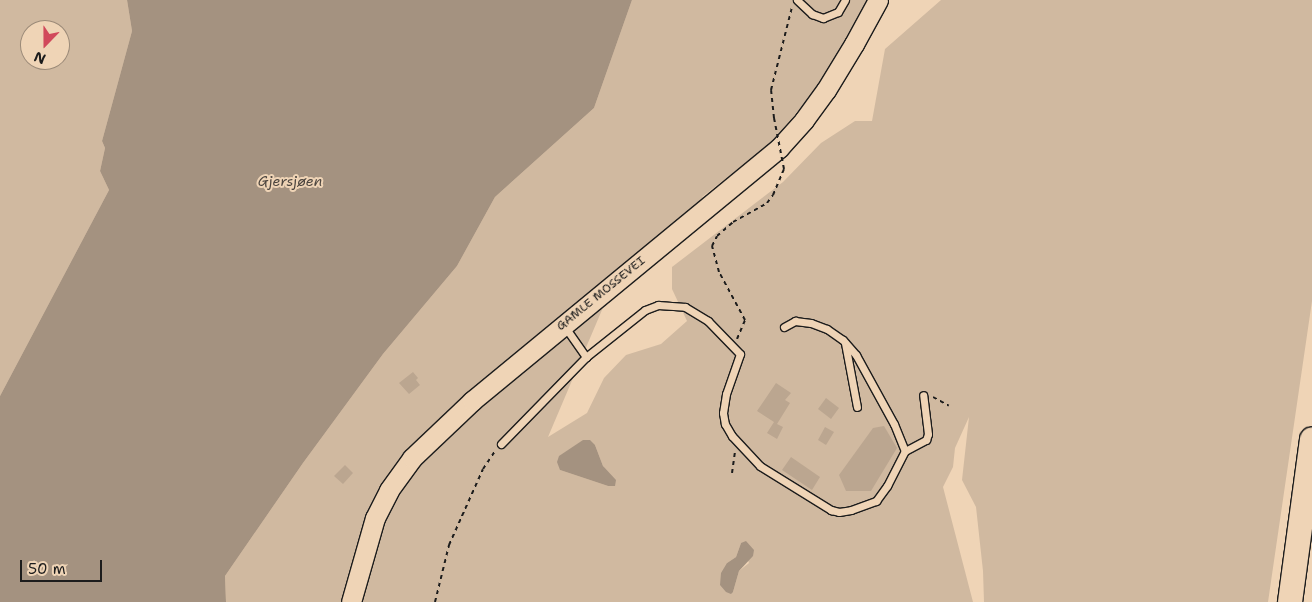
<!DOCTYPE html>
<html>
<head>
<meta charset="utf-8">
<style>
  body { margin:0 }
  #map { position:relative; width:1312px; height:602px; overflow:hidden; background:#efd4b6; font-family:"Shantell Sans",sans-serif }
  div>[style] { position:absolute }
  .green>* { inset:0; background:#d0b9a0 }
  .water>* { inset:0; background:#a49280 }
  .building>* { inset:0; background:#bba690 }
  .path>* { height:2px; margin-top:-1px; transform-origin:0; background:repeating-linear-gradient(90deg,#1c1c1c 0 4px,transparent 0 8px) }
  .roads { filter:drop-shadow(1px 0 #1c1c1c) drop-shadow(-1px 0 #1c1c1c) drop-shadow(0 1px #1c1c1c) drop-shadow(0 -1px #1c1c1c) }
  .lane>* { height:7px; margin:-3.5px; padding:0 3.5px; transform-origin:3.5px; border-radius:3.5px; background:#efd4b6 }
  .secondary>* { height:19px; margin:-9.5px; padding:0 9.5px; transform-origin:9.5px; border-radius:9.5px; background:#efd4b6 }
  .highway>* { height:24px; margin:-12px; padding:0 12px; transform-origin:12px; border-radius:12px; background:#efd4b6 }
  .path-bridge>* { height:2px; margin-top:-1px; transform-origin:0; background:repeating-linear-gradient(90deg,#1c1c1c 0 4px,transparent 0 8px) }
  span { translate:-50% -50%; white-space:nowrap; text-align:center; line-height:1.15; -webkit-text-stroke:4px #efd4b6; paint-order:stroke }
  .street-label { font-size:12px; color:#1c1c1c }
  .water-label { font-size:14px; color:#4c453f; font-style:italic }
  .north { position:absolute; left:20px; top:20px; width:50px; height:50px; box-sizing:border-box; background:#efd4b6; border:1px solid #9b8a78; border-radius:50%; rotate:202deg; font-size:14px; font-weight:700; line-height:20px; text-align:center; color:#1c1c1c }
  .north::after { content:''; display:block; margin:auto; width:18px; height:22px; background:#d1495b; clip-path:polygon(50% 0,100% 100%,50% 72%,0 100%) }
  .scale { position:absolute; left:20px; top:560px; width:82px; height:22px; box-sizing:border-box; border:2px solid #1c1c1c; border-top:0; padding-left:6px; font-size:15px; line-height:18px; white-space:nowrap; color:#1c1c1c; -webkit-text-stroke:4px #efd4b6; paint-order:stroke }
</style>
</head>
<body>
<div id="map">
  <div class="green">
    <div style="clip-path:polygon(evenodd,0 0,127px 0,132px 31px,102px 141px,105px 148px,100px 171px,109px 190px,0 396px,0 0,30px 30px,60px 30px,60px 60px,30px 60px,30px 30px)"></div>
    <div style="clip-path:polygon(evenodd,632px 0,878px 0,854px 44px,771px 143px,702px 197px,710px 205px,613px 284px,548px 437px,587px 413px,604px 378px,626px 355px,661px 344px,687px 321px,672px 289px,672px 267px,783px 182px,821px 143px,855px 121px,872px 121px,885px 49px,941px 0,1312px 0,1312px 301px,1268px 602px,984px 602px,983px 571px,976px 507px,962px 480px,969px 417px,955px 448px,953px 467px,943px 487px,973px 602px,226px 602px,225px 576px,303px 463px,383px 354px,457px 266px,495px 197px,594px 108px,632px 0,595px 445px,603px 466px,615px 486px,608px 486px,560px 470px,595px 445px,632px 0,741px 543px,749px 563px,739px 571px,733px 592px,727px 563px,736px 557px,741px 543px)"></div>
  </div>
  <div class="water">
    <div style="clip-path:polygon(127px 0,632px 0,594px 108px,495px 197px,457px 266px,383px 354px,303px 463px,225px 576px,226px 602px,0 602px,0 396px,109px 190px,100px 171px,105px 148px,102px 141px,132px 31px)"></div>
    <div style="clip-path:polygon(583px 440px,590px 440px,595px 445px,603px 466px,616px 480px,615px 486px,608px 486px,560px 470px,557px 462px,559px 456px)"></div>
    <div style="clip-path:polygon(746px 541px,754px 550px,753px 556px,739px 571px,733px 592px,731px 594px,726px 592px,720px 585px,721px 573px,727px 563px,736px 557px,741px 543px)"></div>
  </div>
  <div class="building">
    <div style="clip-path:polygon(413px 372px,418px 378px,416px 380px,420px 385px,409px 394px,399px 383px)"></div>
    <div style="clip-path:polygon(776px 383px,791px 393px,785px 400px,790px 403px,777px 424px,783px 427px,777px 439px,767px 433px,774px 422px,757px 411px)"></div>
    <div style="clip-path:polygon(826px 398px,839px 408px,831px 419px,818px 409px)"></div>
    <div style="clip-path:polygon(884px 426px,897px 448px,871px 491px,846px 491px,839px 475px,873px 428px)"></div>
    <div style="clip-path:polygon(825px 427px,834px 432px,826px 445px,818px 440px)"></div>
    <div style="clip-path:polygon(791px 457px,820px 477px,812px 490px,782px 470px)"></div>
    <div style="clip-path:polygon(345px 465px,353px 473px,343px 484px,334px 476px)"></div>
  </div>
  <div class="path">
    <div style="left:774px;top:118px;width:28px;rotate:-96deg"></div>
    <div style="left:771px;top:90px;width:86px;rotate:-75.8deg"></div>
    <div style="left:737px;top:339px;width:21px;rotate:-67deg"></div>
    <div style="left:745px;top:320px;width:55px;rotate:-118.4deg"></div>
    <div style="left:719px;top:272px;width:27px;rotate:-105deg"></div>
    <div style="left:712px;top:246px;width:11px;rotate:-63deg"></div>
    <div style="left:717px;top:236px;width:21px;rotate:-41deg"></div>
    <div style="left:733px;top:222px;width:39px;rotate:-29deg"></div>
    <div style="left:767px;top:203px;width:10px;rotate:-53deg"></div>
    <div style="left:933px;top:397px;width:18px;rotate:29deg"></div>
    <div style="left:732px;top:473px;width:22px;rotate:-82deg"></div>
    <div style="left:435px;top:602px;width:59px;rotate:-76.2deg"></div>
    <div style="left:449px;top:545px;width:83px;rotate:-65.9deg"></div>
    <div style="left:483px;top:469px;width:23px;rotate:-56deg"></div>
  </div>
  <div class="roads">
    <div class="lane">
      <div style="left:797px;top:0;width:21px;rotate:43deg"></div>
      <div style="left:812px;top:14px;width:12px;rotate:20deg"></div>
      <div style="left:823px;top:18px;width:16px;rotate:-22deg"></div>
      <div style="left:838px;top:12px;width:14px;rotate:-60deg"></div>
      <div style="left:565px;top:327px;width:37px;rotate:55deg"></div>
      <div style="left:784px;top:327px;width:13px;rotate:-29deg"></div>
      <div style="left:795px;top:321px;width:16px;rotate:7deg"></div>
      <div style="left:811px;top:323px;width:17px;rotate:21deg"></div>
      <div style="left:827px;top:329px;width:19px;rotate:35deg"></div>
      <div style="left:843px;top:340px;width:20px;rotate:49deg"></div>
      <div style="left:856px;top:355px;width:79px;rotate:61.2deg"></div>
      <div style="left:894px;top:424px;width:29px;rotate:68deg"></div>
      <div style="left:845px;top:343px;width:65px;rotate:79.4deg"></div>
      <div style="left:501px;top:444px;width:122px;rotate:-45.7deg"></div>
      <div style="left:586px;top:357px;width:75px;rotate:-38.5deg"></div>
      <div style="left:645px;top:310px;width:14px;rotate:-21deg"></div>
      <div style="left:658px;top:305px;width:27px;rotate:4deg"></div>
      <div style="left:685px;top:307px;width:27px;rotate:31deg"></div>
      <div style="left:708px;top:321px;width:46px;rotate:45.9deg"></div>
      <div style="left:740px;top:354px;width:42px;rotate:109.3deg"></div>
      <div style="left:726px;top:394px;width:19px;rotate:99deg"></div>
      <div style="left:723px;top:413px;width:11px;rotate:80deg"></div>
      <div style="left:725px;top:424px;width:14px;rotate:60deg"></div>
      <div style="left:732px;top:436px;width:41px;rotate:47deg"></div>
      <div style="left:760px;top:466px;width:84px;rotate:31.8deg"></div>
      <div style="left:831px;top:510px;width:8px;rotate:14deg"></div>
      <div style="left:839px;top:512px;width:12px;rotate:-9deg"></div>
      <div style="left:851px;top:510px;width:27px;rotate:-20deg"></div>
      <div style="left:876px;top:501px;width:19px;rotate:-54deg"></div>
      <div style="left:887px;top:486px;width:39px;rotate:-63deg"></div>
      <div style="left:905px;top:451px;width:24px;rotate:-28deg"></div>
      <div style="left:926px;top:440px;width:6px;rotate:-72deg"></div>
      <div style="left:928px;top:434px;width:39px;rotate:-97deg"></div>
    </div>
    <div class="secondary">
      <div style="left:351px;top:602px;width:87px;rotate:-74.1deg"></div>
      <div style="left:375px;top:518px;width:31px;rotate:-63deg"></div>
      <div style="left:389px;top:490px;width:39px;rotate:-54deg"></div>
      <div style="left:412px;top:458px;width:83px;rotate:-43.5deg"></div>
      <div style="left:472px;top:401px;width:398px;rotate:-39.5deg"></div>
      <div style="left:779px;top:148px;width:38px;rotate:-48deg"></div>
      <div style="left:804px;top:120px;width:37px;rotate:-54deg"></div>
      <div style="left:826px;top:90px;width:54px;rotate:-58.7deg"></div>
      <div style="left:854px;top:44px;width:50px;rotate:-61.4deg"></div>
    </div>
    <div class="highway">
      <div style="left:1290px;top:602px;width:164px;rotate:-82.3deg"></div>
    </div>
  </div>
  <div class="path-bridge">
    <div style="left:773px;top:195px;width:28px;rotate:-67deg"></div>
    <div style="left:784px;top:169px;width:52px;rotate:-101.1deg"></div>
  </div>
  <div class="street-label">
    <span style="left:601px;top:294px;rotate:-39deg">GAMLE MOSSEVEI</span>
  </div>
  <div class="water-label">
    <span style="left:290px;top:181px">Gjersjøen</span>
  </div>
  <div class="north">N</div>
  <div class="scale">50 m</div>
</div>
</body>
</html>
